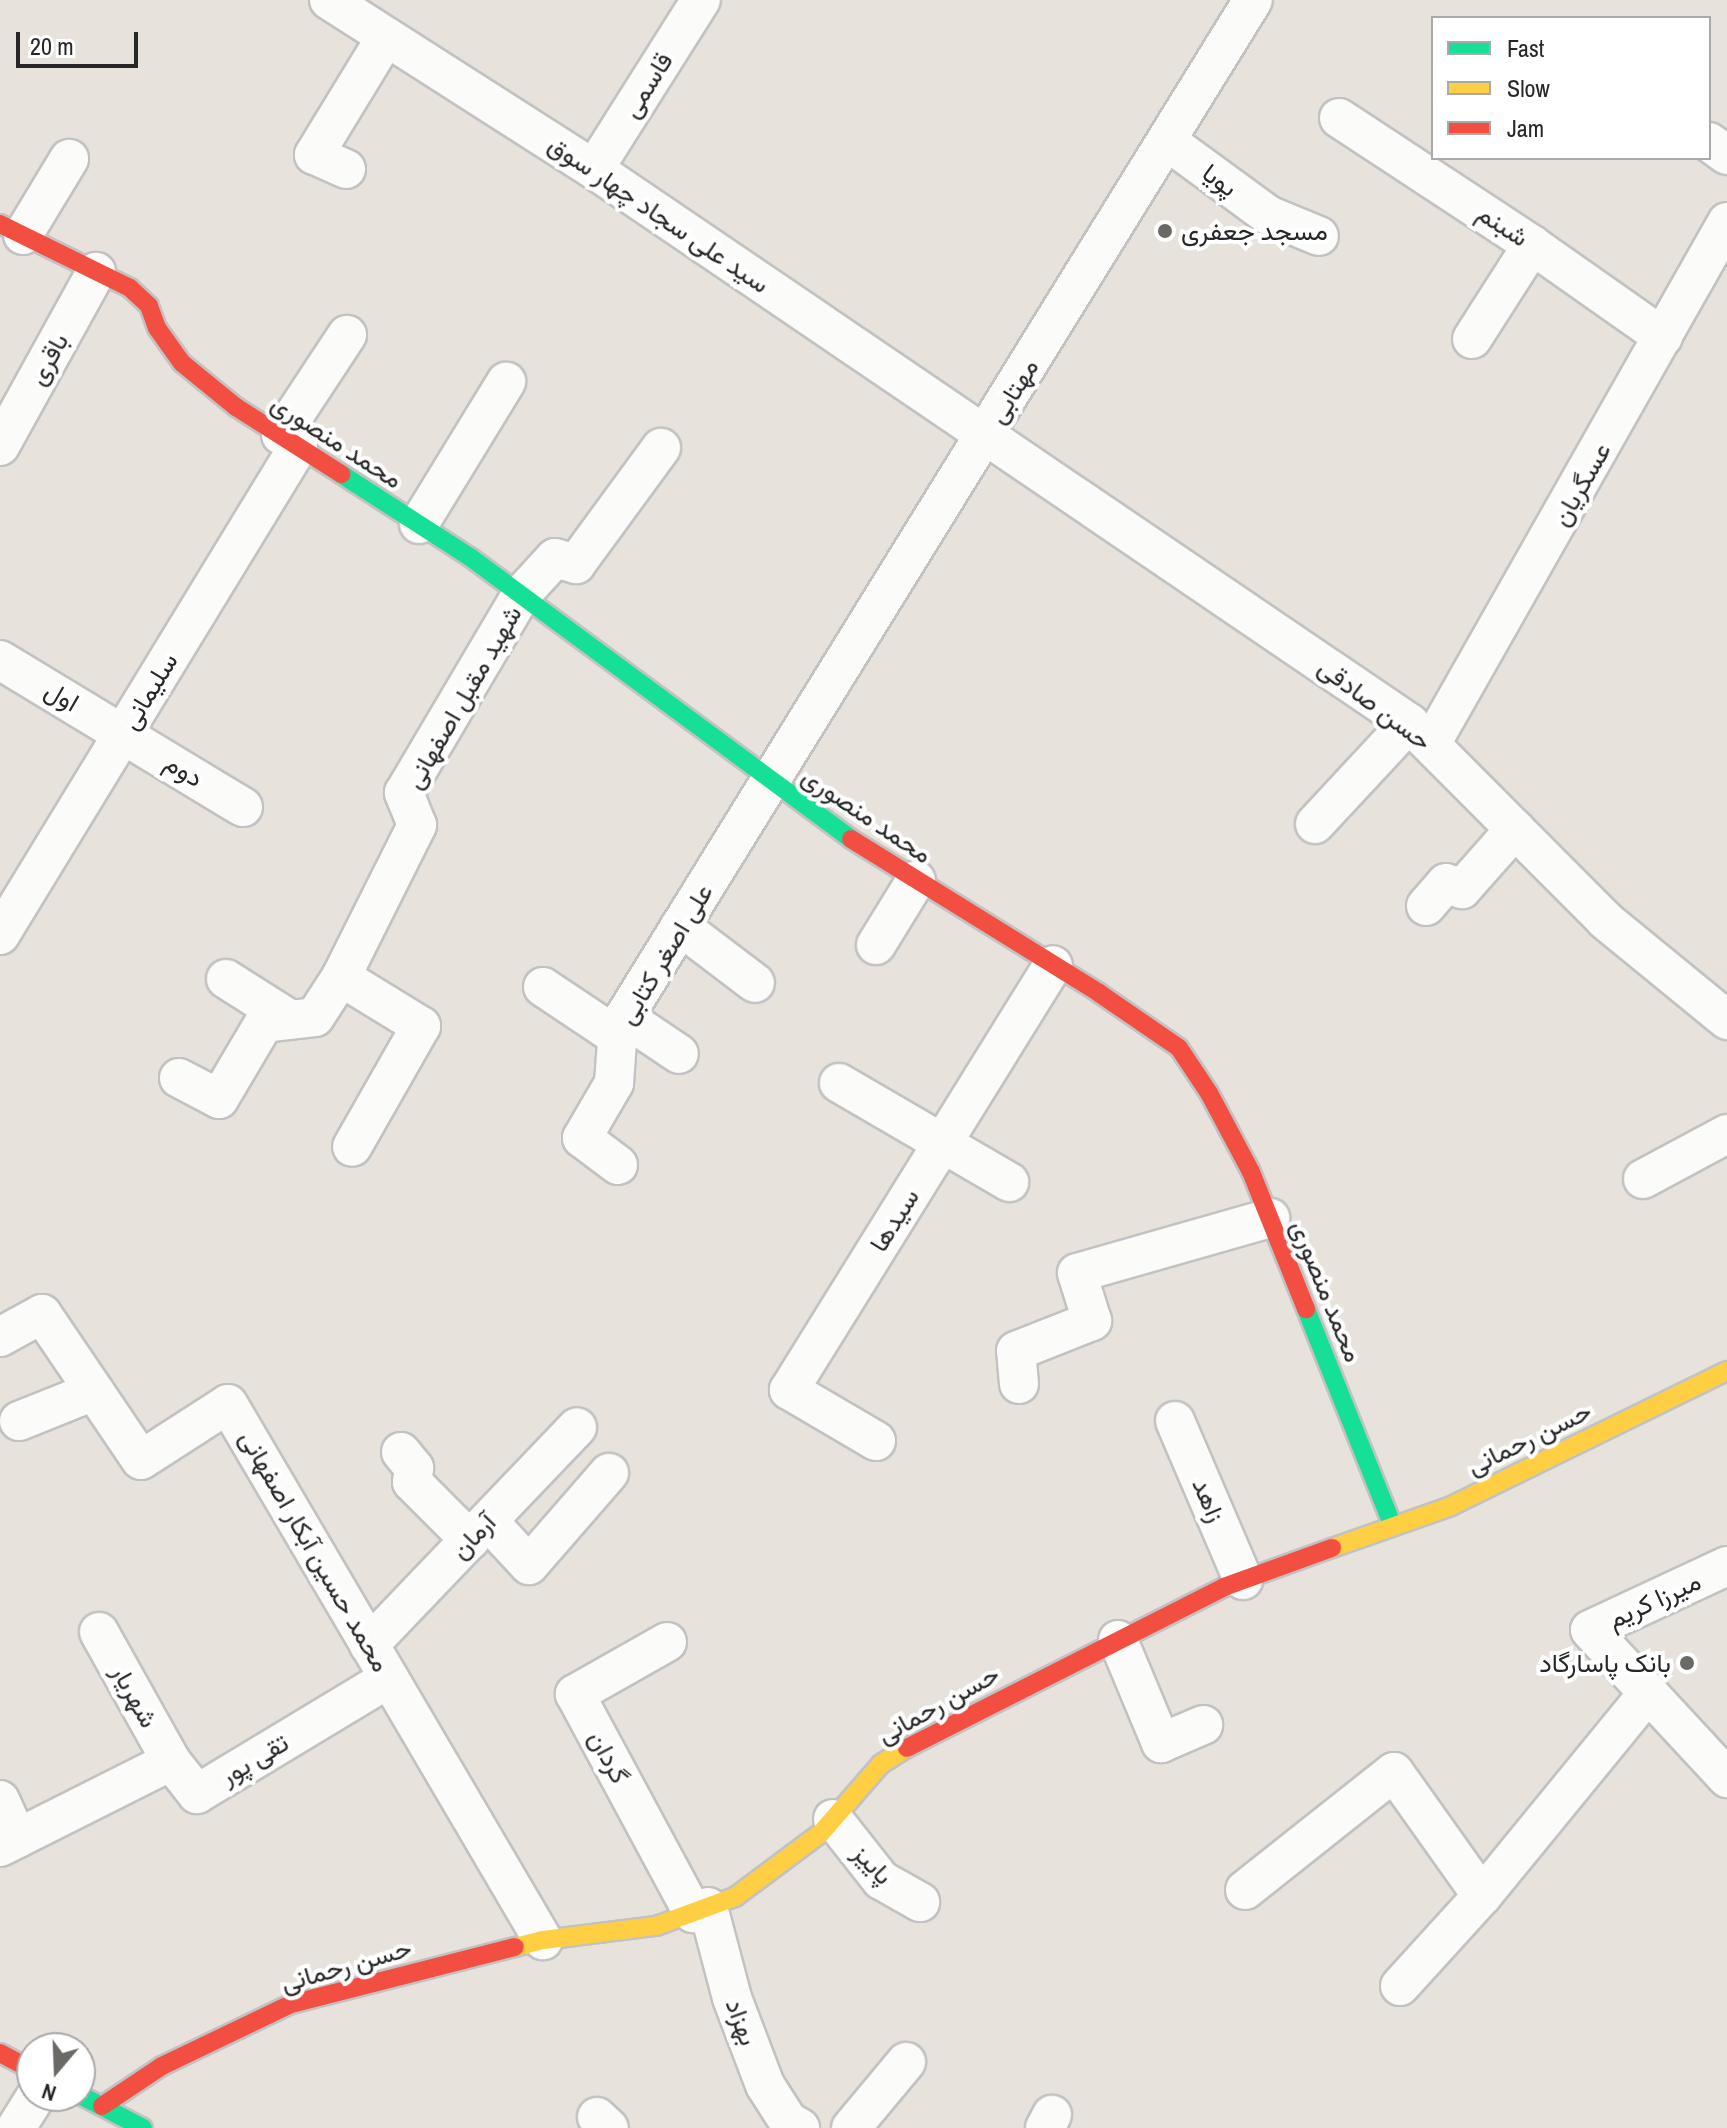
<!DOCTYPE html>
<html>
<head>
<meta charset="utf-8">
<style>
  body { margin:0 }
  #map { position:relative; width:1727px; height:2128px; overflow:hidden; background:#e7e3dc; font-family:"Archivo Narrow",Vazirmatn,sans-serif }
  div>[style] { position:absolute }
  .roads { filter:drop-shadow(2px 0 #c3c2c3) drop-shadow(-2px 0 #c3c2c3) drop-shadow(0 2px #c3c2c3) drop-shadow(0 -2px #c3c2c3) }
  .street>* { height:38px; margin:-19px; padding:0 19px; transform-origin:19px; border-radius:19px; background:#fbfbfa }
  .fast>* { height:18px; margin:-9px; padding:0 9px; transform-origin:9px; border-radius:9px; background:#16e098 }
  .slow>* { height:18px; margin:-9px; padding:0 9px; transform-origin:9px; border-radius:9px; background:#ffcf43 }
  .jam>* { height:18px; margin:-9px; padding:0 9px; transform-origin:9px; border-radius:9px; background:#f24e42 }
  .dots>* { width:22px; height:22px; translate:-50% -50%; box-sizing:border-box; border:4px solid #fff; border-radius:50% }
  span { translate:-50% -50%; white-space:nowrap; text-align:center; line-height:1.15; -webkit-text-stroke:8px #fff; paint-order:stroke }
  .street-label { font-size:26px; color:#272727 }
  .poi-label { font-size:26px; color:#272727 }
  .left { translate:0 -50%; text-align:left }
  .right { translate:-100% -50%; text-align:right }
  .legend { position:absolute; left:1431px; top:16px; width:280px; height:144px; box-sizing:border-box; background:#fff; border:2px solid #a9a9a9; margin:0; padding:10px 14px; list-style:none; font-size:24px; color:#272727 }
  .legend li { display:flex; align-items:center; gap:16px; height:40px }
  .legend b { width:40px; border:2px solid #a9a9a9 }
  .north { position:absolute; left:16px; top:2032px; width:80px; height:80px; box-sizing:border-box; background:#fff; border:2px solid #a9a9a9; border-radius:50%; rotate:199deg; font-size:22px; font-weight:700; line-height:32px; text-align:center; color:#272727 }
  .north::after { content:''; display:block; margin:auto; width:28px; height:36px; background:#6a6966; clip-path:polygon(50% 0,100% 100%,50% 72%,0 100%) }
  .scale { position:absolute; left:16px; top:32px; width:122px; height:36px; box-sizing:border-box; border:4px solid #272727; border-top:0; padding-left:10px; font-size:24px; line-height:28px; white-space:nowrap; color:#272727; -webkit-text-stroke:6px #fff; paint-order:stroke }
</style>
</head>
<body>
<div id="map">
  <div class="roads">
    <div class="street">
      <div style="left:329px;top:0;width:323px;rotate:32.6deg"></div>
      <div style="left:601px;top:174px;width:977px;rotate:34.19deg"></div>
      <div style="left:1409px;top:723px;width:278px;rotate:45.1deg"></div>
      <div style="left:1605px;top:920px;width:158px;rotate:39.3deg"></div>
      <div style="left:1339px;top:118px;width:231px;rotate:33.3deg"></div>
      <div style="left:1532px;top:245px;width:160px;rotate:35.1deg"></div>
      <div style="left:1167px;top:141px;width:125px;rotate:36.2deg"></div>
      <div style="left:1268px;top:215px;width:55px;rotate:22.4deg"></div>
      <div style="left:1709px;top:142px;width:22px;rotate:36deg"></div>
      <div style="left:346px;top:169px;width:35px;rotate:-156deg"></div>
      <div style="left:314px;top:155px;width:138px;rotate:-58.6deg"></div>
      <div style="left:594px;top:169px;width:200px;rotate:-57.7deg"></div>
      <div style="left:23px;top:235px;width:89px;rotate:-58.8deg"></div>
      <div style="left:1472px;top:339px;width:112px;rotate:-57.4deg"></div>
      <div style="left:281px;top:435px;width:120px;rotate:-56.6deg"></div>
      <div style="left:0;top:446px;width:199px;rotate:-61.1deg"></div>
      <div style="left:419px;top:524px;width:167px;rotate:-58.5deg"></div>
      <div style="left:0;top:660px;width:284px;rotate:31.2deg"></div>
      <div style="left:1431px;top:744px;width:600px;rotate:-60.44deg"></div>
      <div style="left:1315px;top:824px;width:138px;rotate:-47.1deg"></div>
      <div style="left:1426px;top:906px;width:30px;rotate:-49deg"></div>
      <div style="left:1446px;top:883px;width:17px;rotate:21deg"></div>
      <div style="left:1462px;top:889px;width:80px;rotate:-48.5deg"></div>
      <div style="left:680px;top:926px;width:94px;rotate:37.2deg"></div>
      <div style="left:0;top:935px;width:572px;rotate:-58.59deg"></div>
      <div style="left:876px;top:945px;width:76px;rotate:-58.4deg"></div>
      <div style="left:341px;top:977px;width:94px;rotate:31.5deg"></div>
      <div style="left:421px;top:1026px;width:139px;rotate:119.7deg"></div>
      <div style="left:226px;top:979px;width:75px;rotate:32.4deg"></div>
      <div style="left:543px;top:987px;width:90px;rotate:33.7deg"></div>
      <div style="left:624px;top:1017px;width:66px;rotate:33.9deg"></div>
      <div style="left:179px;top:1078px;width:45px;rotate:27.7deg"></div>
      <div style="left:219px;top:1099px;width:88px;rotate:-59.4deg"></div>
      <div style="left:264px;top:1023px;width:51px;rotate:-6.7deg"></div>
      <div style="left:315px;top:1017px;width:48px;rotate:-57deg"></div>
      <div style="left:341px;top:977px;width:170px;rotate:-63.4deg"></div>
      <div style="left:417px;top:825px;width:35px;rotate:-112deg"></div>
      <div style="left:404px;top:793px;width:230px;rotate:-59.4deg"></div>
      <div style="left:521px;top:595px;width:50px;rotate:-47.4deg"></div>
      <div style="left:555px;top:558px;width:22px;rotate:16deg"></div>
      <div style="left:576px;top:564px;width:144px;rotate:-53.8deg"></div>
      <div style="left:839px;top:1083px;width:197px;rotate:30.2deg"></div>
      <div style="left:618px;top:1165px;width:45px;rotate:-143.1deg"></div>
      <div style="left:582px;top:1138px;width:64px;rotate:-59.8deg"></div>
      <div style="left:614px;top:1083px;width:56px;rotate:-85.9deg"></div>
      <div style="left:618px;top:1027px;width:1207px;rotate:-58.27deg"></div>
      <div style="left:1643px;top:1179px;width:95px;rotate:-28.2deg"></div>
      <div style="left:0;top:1337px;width:48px;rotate:-28.7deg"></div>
      <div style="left:42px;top:1314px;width:176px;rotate:55.9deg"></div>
      <div style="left:141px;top:1460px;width:103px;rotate:-32.8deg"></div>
      <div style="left:228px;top:1404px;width:622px;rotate:59.56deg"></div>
      <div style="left:1019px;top:1384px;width:33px;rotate:-95deg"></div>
      <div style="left:1016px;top:1351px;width:82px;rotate:-21.5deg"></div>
      <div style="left:1092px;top:1321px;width:50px;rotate:-107.4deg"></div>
      <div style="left:1077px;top:1273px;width:201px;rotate:-15.9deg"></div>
      <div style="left:19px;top:1421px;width:81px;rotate:-21.8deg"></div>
      <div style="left:1175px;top:1421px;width:173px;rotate:66.8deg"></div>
      <div style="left:876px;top:1441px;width:101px;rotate:-149.6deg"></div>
      <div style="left:789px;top:1390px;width:500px;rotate:-58.15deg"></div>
      <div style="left:401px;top:1452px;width:21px;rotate:51deg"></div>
      <div style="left:414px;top:1468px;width:14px;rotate:98deg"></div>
      <div style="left:412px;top:1482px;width:82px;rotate:45deg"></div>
      <div style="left:488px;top:1521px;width:60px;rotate:47deg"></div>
      <div style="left:529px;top:1565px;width:122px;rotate:-49deg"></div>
      <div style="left:1727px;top:1566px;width:151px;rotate:155deg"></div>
      <div style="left:1590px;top:1630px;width:202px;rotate:47.2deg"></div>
      <div style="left:99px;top:1632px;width:148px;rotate:60.8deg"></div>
      <div style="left:1118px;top:1640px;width:112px;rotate:67.3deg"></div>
      <div style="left:1161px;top:1743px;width:46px;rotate:-23.2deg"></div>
      <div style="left:667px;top:1642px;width:106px;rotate:150.5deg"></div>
      <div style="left:575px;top:1694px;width:249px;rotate:61.7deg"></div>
      <div style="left:369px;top:1645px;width:301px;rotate:-46.3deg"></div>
      <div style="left:0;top:1800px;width:42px;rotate:65.9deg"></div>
      <div style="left:833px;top:1819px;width:78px;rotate:51.8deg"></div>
      <div style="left:881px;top:1880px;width:45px;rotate:29.4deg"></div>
      <div style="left:0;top:1847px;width:191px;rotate:-26.7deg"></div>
      <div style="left:171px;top:1761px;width:42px;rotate:51.8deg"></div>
      <div style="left:197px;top:1794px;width:224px;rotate:-31.1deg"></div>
      <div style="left:1245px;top:1890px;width:190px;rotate:-38.4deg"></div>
      <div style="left:1394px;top:1772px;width:152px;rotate:54.6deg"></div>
      <div style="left:708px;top:1907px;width:94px;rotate:75.2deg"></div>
      <div style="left:732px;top:1998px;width:93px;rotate:69.2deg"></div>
      <div style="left:765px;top:2085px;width:43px;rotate:57.4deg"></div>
      <div style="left:788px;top:2121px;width:14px;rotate:30deg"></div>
      <div style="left:1400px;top:1986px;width:122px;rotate:-47.7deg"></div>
      <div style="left:1482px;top:1896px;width:262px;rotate:-50.7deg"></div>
      <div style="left:597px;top:2117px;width:16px;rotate:43deg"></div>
      <div style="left:16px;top:2128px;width:38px;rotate:-58deg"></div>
      <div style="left:851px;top:2128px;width:86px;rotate:-50.2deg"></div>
      <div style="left:1045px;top:2128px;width:15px;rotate:-62deg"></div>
    </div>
    <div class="fast">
      <div style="left:341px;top:474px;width:153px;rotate:32.8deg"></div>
      <div style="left:470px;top:557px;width:474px;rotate:36.5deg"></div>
      <div style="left:1306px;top:1309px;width:234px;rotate:68.2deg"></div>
      <div style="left:80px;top:2095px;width:71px;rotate:27.6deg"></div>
    </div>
    <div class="slow">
      <div style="left:1332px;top:1548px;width:126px;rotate:-19.4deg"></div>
      <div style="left:1451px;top:1506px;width:307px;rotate:-26.1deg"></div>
      <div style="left:515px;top:1947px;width:29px;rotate:-14deg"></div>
      <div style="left:543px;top:1940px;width:114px;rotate:-7.1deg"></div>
      <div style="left:656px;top:1926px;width:84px;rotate:-20.2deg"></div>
      <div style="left:735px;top:1897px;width:107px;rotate:-36.7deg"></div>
      <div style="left:821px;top:1833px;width:91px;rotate:-49deg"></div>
      <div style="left:881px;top:1764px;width:31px;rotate:-32deg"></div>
    </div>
    <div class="jam">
      <div style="left:0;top:224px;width:145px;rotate:26.2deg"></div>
      <div style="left:130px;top:288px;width:26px;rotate:43deg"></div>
      <div style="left:149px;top:306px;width:23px;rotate:70deg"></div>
      <div style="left:157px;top:328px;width:43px;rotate:54.5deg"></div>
      <div style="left:182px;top:363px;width:70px;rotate:39.2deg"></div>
      <div style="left:236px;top:407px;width:125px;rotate:32.5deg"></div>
      <div style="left:851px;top:839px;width:292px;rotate:31.8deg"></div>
      <div style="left:1099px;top:993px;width:97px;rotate:34.5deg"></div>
      <div style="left:1179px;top:1048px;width:54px;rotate:56.3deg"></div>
      <div style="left:1209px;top:1093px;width:89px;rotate:62deg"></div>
      <div style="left:1251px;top:1172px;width:148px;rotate:68.1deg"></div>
      <div style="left:907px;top:1748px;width:356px;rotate:-26.9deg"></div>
      <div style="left:1224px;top:1587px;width:115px;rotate:-19.9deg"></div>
      <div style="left:0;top:2053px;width:36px;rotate:28deg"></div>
      <div style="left:102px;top:2106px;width:72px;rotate:-33.7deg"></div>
      <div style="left:162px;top:2066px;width:143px;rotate:-25.7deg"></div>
      <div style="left:291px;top:2004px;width:231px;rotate:-14.3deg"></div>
    </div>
  </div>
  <div class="dots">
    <div style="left:1165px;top:231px;background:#6a6966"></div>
    <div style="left:1687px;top:1663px;background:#6a6966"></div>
  </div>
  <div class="street-label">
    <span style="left:647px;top:85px;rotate:-58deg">قاسمی</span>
    <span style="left:1220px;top:180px;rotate:36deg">پویا</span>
    <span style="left:659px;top:214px;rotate:34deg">سید علی سجاد چهار سوق</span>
    <span style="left:1503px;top:225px;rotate:33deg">شبنم</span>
    <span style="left:48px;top:359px;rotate:-61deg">باقری</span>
    <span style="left:1013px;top:391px;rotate:-58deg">مهتابی</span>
    <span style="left:337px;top:441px;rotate:33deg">محمد منصوری</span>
    <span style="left:1581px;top:484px;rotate:-60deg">عسگریان</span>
    <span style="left:149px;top:691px;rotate:-59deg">سلیمانی</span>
    <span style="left:62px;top:696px;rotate:30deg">اول</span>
    <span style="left:463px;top:697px;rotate:-60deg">شهید مقبل اصفهانی</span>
    <span style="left:1375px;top:704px;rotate:37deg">حسن صادقی</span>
    <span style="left:184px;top:770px;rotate:32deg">دوم</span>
    <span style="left:867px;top:815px;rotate:34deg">محمد منصوری</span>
    <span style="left:665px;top:954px;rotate:-59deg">علی اصغر کتابی</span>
    <span style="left:894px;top:1220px;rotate:-58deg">سیدها</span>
    <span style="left:1327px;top:1291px;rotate:68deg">محمد منصوری</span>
    <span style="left:1529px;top:1438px;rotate:-26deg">حسن رحمانی</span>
    <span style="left:1209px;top:1500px;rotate:67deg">زاهد</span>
    <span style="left:473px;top:1536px;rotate:-46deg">آرمان</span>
    <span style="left:315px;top:1551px;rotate:60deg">محمد حسین آبکار اصفهانی</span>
    <span style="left:1654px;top:1600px;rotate:-25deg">میرزا کریم</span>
    <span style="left:135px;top:1696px;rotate:61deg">شهریار</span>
    <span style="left:938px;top:1704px;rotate:-29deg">حسن رحمانی</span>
    <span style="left:609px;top:1757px;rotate:62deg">گردان</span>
    <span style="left:254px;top:1759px;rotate:-31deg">تقی پور</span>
    <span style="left:873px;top:1864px;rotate:46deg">پاییز</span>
    <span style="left:346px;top:1965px;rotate:-16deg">حسن رحمانی</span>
    <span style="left:742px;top:2022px;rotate:70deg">بهزاد</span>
  </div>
  <div class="poi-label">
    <span class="left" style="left:1181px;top:231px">مسجد جعفری</span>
    <span class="right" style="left:1671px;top:1663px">بانک پاسارگاد</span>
  </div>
  <ul class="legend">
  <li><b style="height:10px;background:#16e098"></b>Fast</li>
  <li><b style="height:10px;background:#ffcf43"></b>Slow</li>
  <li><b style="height:10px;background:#f24e42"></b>Jam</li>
  </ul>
  <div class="north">N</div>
  <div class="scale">20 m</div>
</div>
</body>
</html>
